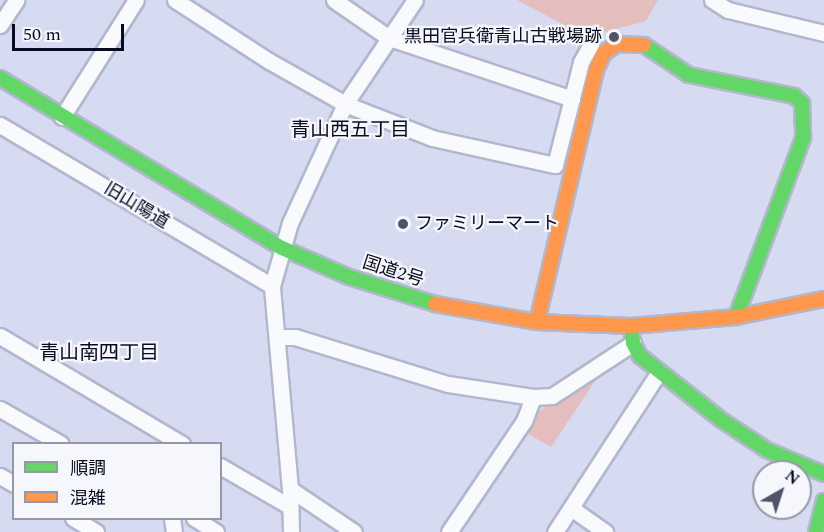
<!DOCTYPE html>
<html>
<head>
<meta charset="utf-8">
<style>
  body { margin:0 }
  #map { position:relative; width:824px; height:532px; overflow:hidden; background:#d6dbf1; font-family:Spectral,"Noto Sans JP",serif }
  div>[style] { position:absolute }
  .green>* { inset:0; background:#e4bebd }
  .roads { filter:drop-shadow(2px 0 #b2b7cd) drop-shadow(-2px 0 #b2b7cd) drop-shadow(0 2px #b2b7cd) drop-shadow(0 -2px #b2b7cd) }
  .street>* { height:15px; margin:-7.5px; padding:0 7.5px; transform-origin:7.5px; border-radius:7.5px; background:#f9fafd }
  .fast>* { height:14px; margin:-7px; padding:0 7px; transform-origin:7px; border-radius:7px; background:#63d668 }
  .slow>* { height:14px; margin:-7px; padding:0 7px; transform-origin:7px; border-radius:7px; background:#ff974d }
  .dots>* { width:16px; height:16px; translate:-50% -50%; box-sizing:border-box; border:3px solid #f5f7fd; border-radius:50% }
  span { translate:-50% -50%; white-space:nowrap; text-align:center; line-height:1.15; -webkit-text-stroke:4.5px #f5f7fd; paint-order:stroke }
  .poi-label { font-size:18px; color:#080a20 }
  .right { translate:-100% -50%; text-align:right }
  .left { translate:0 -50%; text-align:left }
  .street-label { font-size:18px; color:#080a20 }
  .neighbourhood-label { font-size:20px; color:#080a20 }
  .legend { position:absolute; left:12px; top:442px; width:210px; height:78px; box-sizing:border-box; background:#f5f7fd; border:2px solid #9698a5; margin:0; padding:8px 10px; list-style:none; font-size:18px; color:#080a20 }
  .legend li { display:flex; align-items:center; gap:12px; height:30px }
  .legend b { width:30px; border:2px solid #9698a5 }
  .north { position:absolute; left:752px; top:460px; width:60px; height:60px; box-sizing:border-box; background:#f5f7fd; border:2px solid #9698a5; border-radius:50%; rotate:39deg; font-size:16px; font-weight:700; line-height:24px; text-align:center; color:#080a20 }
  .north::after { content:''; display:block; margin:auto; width:21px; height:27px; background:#505369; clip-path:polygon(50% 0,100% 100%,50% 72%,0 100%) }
  .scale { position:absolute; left:12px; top:24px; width:112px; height:27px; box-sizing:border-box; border:3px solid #080a20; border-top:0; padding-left:8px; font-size:18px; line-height:21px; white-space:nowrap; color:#080a20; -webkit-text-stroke:4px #f5f7fd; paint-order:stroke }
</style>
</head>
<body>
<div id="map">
  <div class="green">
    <div style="clip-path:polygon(517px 0,658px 0,646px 21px,587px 37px)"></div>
    <div style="clip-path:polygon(589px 378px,595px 381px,551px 447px,523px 431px,537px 413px)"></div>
  </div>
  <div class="roads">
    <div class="street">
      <div style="left:175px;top:0;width:112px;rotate:33deg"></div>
      <div style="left:269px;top:61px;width:87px;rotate:29.5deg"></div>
      <div style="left:345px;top:104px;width:93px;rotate:21.3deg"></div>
      <div style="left:432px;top:138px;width:126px;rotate:12.4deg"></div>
      <div style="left:555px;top:165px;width:106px;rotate:-75.8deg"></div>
      <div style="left:581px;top:62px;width:21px;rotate:-61deg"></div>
      <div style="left:334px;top:0;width:67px;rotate:34.6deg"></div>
      <div style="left:389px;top:38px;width:193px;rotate:18.4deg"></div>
      <div style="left:712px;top:0;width:19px;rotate:32deg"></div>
      <div style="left:728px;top:10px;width:99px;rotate:13.5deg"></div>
      <div style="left:0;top:25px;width:30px;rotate:-57deg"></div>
      <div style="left:62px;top:117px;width:138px;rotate:-57.7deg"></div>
      <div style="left:0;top:125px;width:316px;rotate:30.6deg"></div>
      <div style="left:0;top:336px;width:212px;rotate:30.7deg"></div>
      <div style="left:278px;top:337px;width:17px"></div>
      <div style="left:295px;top:337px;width:160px;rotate:17.1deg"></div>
      <div style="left:448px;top:384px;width:86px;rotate:8.7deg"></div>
      <div style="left:533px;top:397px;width:19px;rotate:-3deg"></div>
      <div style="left:552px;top:396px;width:97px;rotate:-33.2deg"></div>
      <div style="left:0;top:409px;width:70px;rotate:29.8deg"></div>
      <div style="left:220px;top:466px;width:80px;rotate:30.1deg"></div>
      <div style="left:0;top:476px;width:16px;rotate:30deg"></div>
      <div style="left:290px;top:489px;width:77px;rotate:33.9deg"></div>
      <div style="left:571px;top:508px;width:42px;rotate:35.2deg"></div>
      <div style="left:73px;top:518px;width:27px;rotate:31deg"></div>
      <div style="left:172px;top:518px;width:14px;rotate:82deg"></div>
      <div style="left:194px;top:518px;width:26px;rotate:32deg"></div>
      <div style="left:291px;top:532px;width:43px;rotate:-91.3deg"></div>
      <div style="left:290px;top:489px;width:204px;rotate:-95.1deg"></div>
      <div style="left:272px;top:286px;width:66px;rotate:-74.1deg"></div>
      <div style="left:290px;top:223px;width:131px;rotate:-65.2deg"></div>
      <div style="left:345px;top:104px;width:125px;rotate:-56.1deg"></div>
      <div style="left:449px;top:532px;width:134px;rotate:-56deg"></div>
      <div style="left:524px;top:421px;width:26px;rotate:-69deg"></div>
      <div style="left:555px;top:532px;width:191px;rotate:-57deg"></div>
    </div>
    <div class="fast">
      <div style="left:644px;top:45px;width:54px;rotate:33.7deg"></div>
      <div style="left:689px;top:75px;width:107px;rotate:11.3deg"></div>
      <div style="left:794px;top:96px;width:11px;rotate:41deg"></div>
      <div style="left:802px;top:103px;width:35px;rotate:88deg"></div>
      <div style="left:803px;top:138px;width:191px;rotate:110.5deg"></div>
      <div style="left:0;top:78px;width:329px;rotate:31.1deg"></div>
      <div style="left:282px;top:248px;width:73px;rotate:23.4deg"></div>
      <div style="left:349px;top:277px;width:90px;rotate:17.4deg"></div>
      <div style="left:631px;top:326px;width:17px;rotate:83deg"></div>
      <div style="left:633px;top:343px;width:15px;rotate:62deg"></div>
      <div style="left:640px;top:356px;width:102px;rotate:38.2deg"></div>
      <div style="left:720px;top:419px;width:56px;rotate:33.4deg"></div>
      <div style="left:767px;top:450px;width:62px;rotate:22.8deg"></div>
      <div style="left:816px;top:532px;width:32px;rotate:-76deg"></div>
    </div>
    <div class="slow">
      <div style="left:435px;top:304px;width:104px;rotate:10deg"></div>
      <div style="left:537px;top:322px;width:94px;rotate:2.4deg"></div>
      <div style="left:631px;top:326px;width:105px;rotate:-4.9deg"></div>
      <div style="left:736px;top:317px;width:90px;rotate:-11.6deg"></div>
      <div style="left:537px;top:322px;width:259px;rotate:-76.8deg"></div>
      <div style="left:596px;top:70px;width:19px;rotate:-65deg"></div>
      <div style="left:604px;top:53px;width:16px;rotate:-35deg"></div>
      <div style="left:617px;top:44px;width:27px;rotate:2deg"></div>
    </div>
  </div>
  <div class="dots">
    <div style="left:614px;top:37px;background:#505369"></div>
    <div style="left:403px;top:224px;background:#505369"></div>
  </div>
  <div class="poi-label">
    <span class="right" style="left:602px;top:37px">黒田官兵衛青山古戦場跡</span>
    <span class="left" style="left:415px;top:224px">ファミリーマート</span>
  </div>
  <div class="street-label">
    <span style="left:136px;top:206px;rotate:31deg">旧山陽道</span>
    <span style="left:393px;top:272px;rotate:18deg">国道2号</span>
  </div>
  <div class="neighbourhood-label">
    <span style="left:350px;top:130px">青山西五丁目</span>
    <span style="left:99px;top:353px">青山南四丁目</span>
  </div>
  <ul class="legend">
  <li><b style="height:8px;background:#63d668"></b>順調</li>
  <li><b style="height:8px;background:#ff974d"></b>混雑</li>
  </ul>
  <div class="north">N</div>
  <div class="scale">50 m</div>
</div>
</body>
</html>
